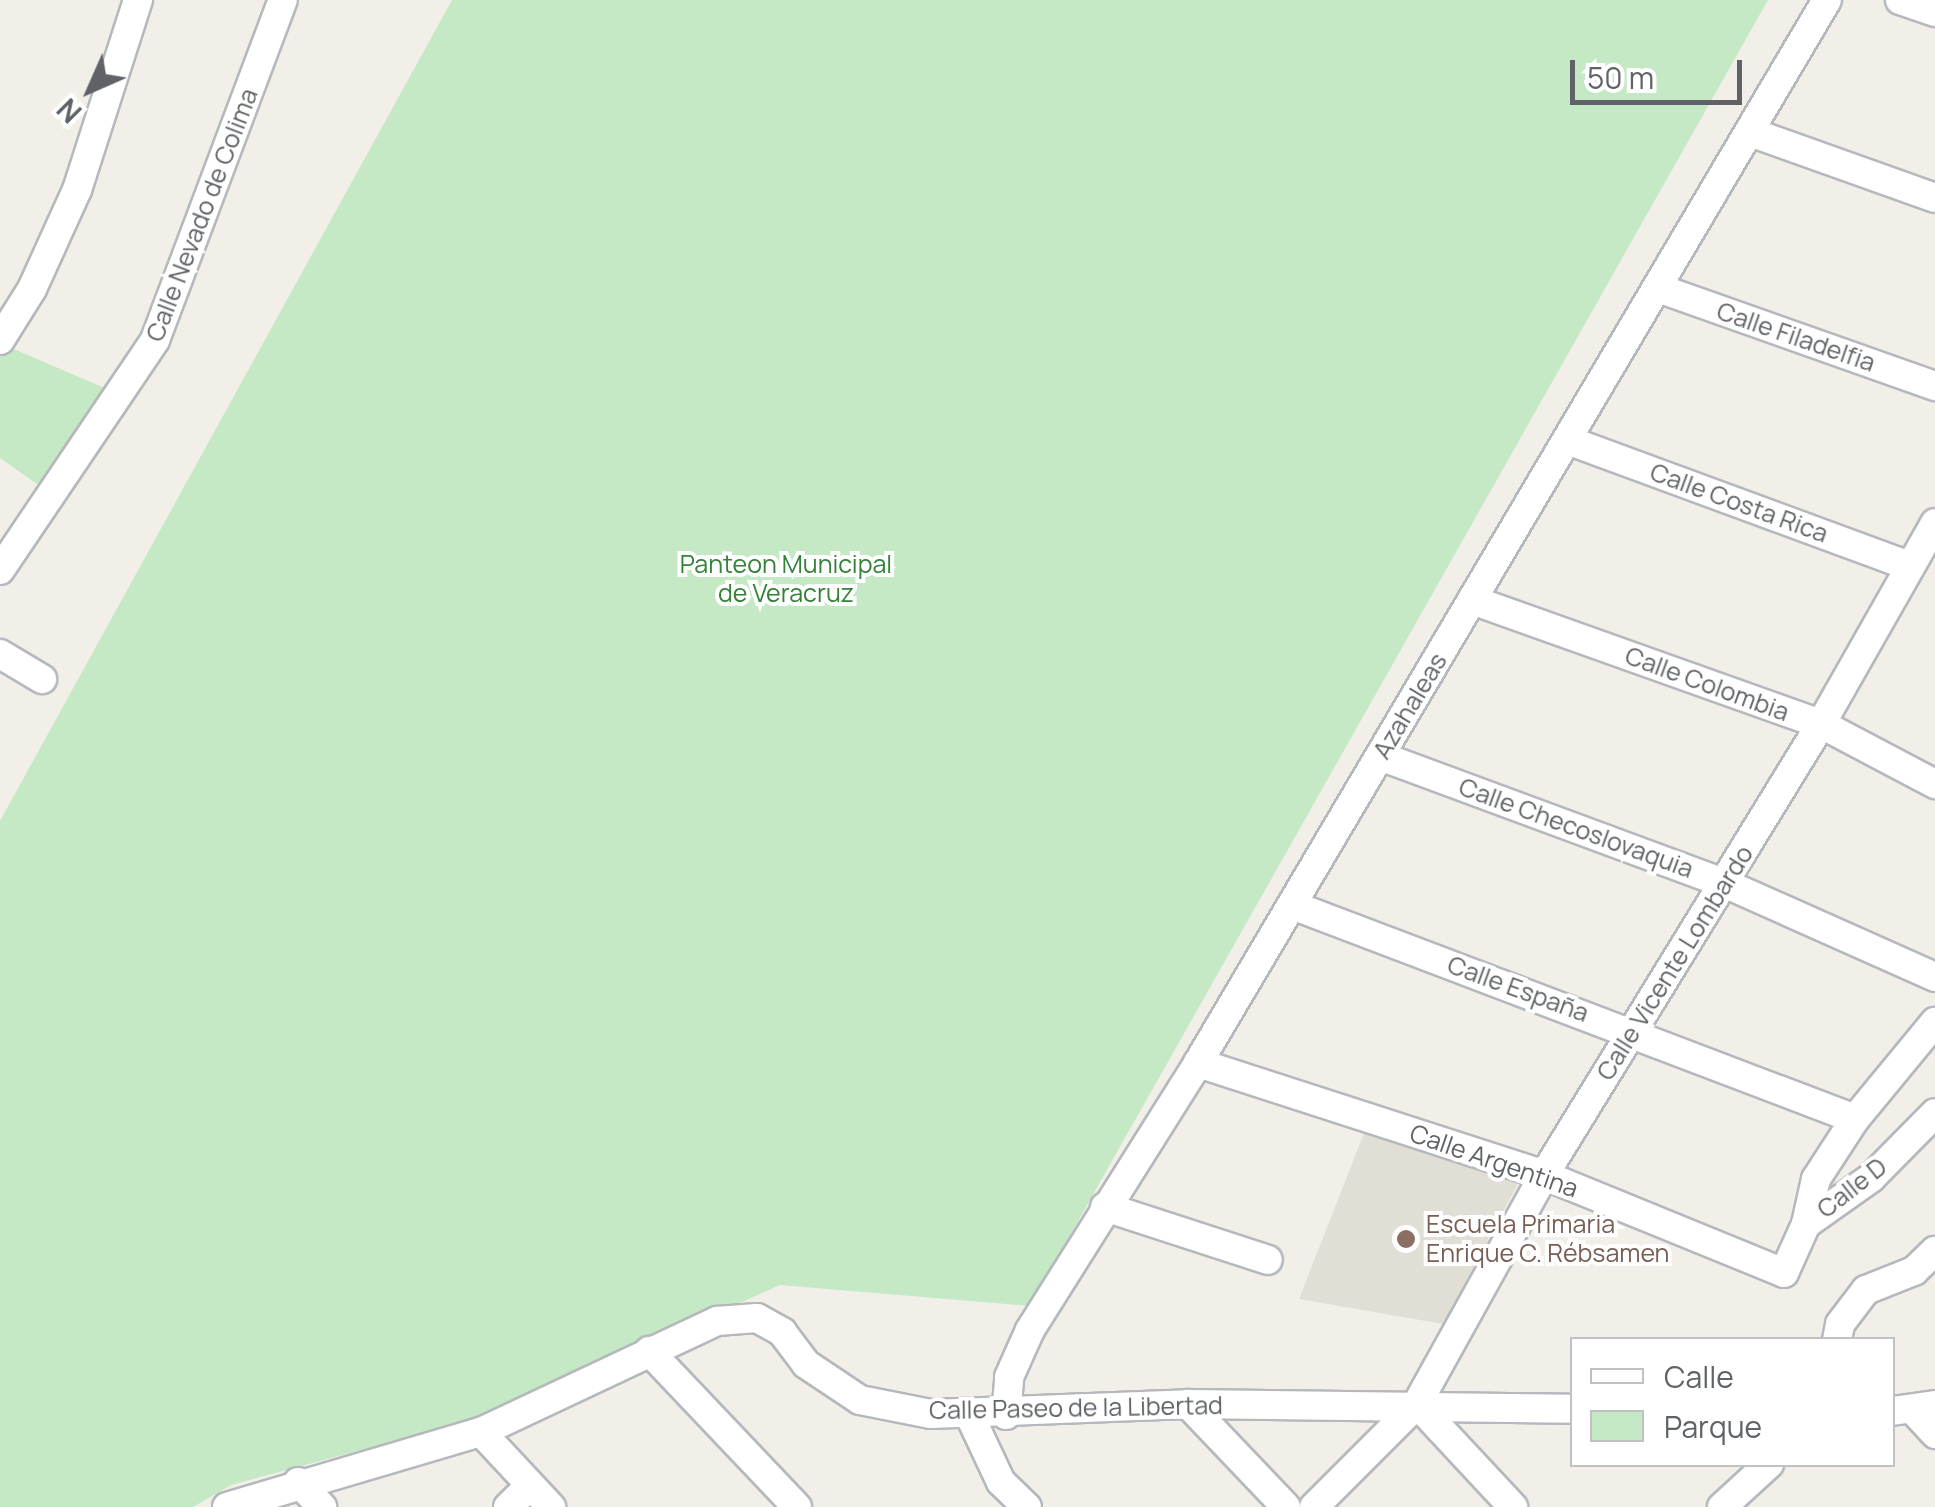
<!DOCTYPE html>
<html>
<head>
<meta charset="utf-8">
<style>
  body { margin:0 }
  #map { position:relative; width:1935px; height:1507px; overflow:hidden; background:#f1efe8; font-family:Manrope,sans-serif }
  div>[style] { position:absolute }
  .education>* { inset:0; background:#e1ded6 }
  .green>* { inset:0; background:#c5e8c5 }
  .roads { filter:drop-shadow(2px 0 #b5b8bc) drop-shadow(-2px 0 #b5b8bc) drop-shadow(0 2px #b5b8bc) drop-shadow(0 -2px #b5b8bc) }
  .minor>* { height:28px; margin:-14px; padding:0 14px; transform-origin:14px; border-radius:14px; background:#fff }
  .dots>* { width:28px; height:28px; translate:-50% -50%; box-sizing:border-box; border:5px solid #fff; border-radius:50% }
  span { translate:-50% -50%; white-space:nowrap; text-align:center; line-height:1.15; -webkit-text-stroke:8px #fff; paint-order:stroke }
  .street-label { font-size:25px; color:#5f6368 }
  .park-label { font-size:25px; color:#348238 }
  .education-label { font-size:25px; color:#785e54 }
  .left { translate:0 -50%; text-align:left }
  .legend { position:absolute; left:1570px; top:1337px; width:325px; height:130px; box-sizing:border-box; background:#fff; border:2px solid #bfc1c3; margin:0; padding:12px 18px; list-style:none; font-size:30px; color:#5f6368 }
  .legend li { display:flex; align-items:center; gap:20px; height:50px }
  .legend b { width:50px; border:2px solid #bfc1c3 }
  .north { position:absolute; left:40px; top:40px; width:100px; height:100px; -webkit-text-stroke:8px #fff; paint-order:stroke; rotate:225deg; font-size:28px; font-weight:700; line-height:40px; text-align:center; color:#5f6368 }
  .north::after { content:''; display:block; margin:auto; width:35px; height:45px; background:#5f6368; clip-path:polygon(50% 0,100% 100%,50% 72%,0 100%) }
  .scale { position:absolute; left:1570px; top:60px; width:172px; height:45px; box-sizing:border-box; border:5px solid #5f6368; border-top:0; padding-left:12px; font-size:30px; line-height:35px; white-space:nowrap; color:#5f6368; -webkit-text-stroke:8px #fff; paint-order:stroke }
</style>
</head>
<body>
<div id="map">
  <div class="education">
    <div style="clip-path:polygon(1366px 1128px,1521px 1178px,1443px 1324px,1299px 1299px)"></div>
  </div>
  <div class="green">
    <div style="clip-path:polygon(452px 0,1768px 0,1030px 1306px,780px 1285px,484px 1417px,231px 1485px,193px 1507px,0 1507px,0 821px)"></div>
    <div style="clip-path:polygon(0 343px,123px 396px,54px 496px,0 458px)"></div>
  </div>
  <div class="roads">
    <div class="minor">
      <div style="left:1900px;top:0;width:37px;rotate:19deg"></div>
      <div style="left:1750px;top:132px;width:196px;rotate:19.6deg"></div>
      <div style="left:1658px;top:288px;width:294px;rotate:19.5deg"></div>
      <div style="left:0;top:340px;width:60px;rotate:-57.9deg"></div>
      <div style="left:32px;top:289px;width:109px;rotate:-65.6deg"></div>
      <div style="left:77px;top:190px;width:200px;rotate:-72.2deg"></div>
      <div style="left:1567px;top:440px;width:365px;rotate:20.2deg"></div>
      <div style="left:0;top:570px;width:277px;rotate:-56deg"></div>
      <div style="left:155px;top:340px;width:363px;rotate:-69.4deg"></div>
      <div style="left:1472px;top:600px;width:370px;rotate:19.6deg"></div>
      <div style="left:1821px;top:724px;width:129px;rotate:27.8deg"></div>
      <div style="left:0;top:654px;width:49px;rotate:30.8deg"></div>
      <div style="left:1380px;top:756px;width:367px;rotate:20.3deg"></div>
      <div style="left:1724px;top:883px;width:231px;rotate:24deg"></div>
      <div style="left:1292px;top:905px;width:602px;rotate:20.81deg"></div>
      <div style="left:1198px;top:1063px;width:364px;rotate:17.9deg"></div>
      <div style="left:1544px;top:1175px;width:259px;rotate:22.2deg"></div>
      <div style="left:1784px;top:1273px;width:54px;rotate:-65.8deg"></div>
      <div style="left:1806px;top:1224px;width:80px;rotate:-35.3deg"></div>
      <div style="left:1871px;top:1178px;width:91px;rotate:-45.4deg"></div>
      <div style="left:1105px;top:1207px;width:171px;rotate:18deg"></div>
      <div style="left:1806px;top:1224px;width:46px;rotate:-77.5deg"></div>
      <div style="left:1816px;top:1179px;width:72px;rotate:-57deg"></div>
      <div style="left:1855px;top:1119px;width:126px;rotate:-50.5deg"></div>
      <div style="left:1837px;top:1340px;width:16px;rotate:-79deg"></div>
      <div style="left:1840px;top:1324px;width:43px;rotate:-52.6deg"></div>
      <div style="left:1866px;top:1290px;width:52px;rotate:-21.6deg"></div>
      <div style="left:1914px;top:1271px;width:29px;rotate:-44deg"></div>
      <div style="left:649px;top:1351px;width:215px;rotate:46.5deg"></div>
      <div style="left:1188px;top:1404px;width:142px;rotate:46.4deg"></div>
      <div style="left:1417px;top:1404px;width:141px;rotate:47deg"></div>
      <div style="left:1913px;top:1410px;width:33px;rotate:47deg"></div>
      <div style="left:1892px;top:1411px;width:43px;rotate:-7.9deg"></div>
      <div style="left:969px;top:1414px;width:75px;rotate:64.8deg"></div>
      <div style="left:1001px;top:1482px;width:36px;rotate:44deg"></div>
      <div style="left:1006px;top:1415px;width:38px;rotate:-85deg"></div>
      <div style="left:1009px;top:1377px;width:51px;rotate:-65.9deg"></div>
      <div style="left:1030px;top:1330px;width:315px;rotate:-57.8deg"></div>
      <div style="left:1198px;top:1063px;width:1235px;rotate:-59.39deg"></div>
      <div style="left:481px;top:1432px;width:103px;rotate:47deg"></div>
      <div style="left:298px;top:1482px;width:35px;rotate:46deg"></div>
      <div style="left:227px;top:1507px;width:265px;rotate:-16.5deg"></div>
      <div style="left:481px;top:1432px;width:261px;rotate:-25.2deg"></div>
      <div style="left:717px;top:1321px;width:40px;rotate:-4.3deg"></div>
      <div style="left:757px;top:1318px;width:29px;rotate:29deg"></div>
      <div style="left:782px;top:1332px;width:40px;rotate:53deg"></div>
      <div style="left:806px;top:1364px;width:65px;rotate:33.7deg"></div>
      <div style="left:860px;top:1400px;width:72px;rotate:11.2deg"></div>
      <div style="left:931px;top:1414px;width:257px;rotate:-2.2deg"></div>
      <div style="left:1188px;top:1404px;width:384px;rotate:0.7deg"></div>
      <div style="left:508px;top:1507px;width:30px;rotate:-44deg"></div>
      <div style="left:1314px;top:1507px;width:146px;rotate:-45deg"></div>
      <div style="left:1417px;top:1404px;width:262px;rotate:-61deg"></div>
      <div style="left:1544px;top:1175px;width:529px;rotate:-58.44deg"></div>
      <div style="left:1821px;top:724px;width:231px;rotate:-60.4deg"></div>
      <div style="left:1722px;top:1507px;width:64px;rotate:-42.5deg"></div>
    </div>
  </div>
  <div class="dots">
    <div style="left:1406px;top:1239px;background:#8d6e63"></div>
  </div>
  <div class="street-label">
    <span style="left:202px;top:215px;rotate:-69deg">Calle Nevado de Colima</span>
    <span style="left:1796px;top:337px;rotate:19deg">Calle Filadelfia</span>
    <span style="left:1739px;top:503px;rotate:20deg">Calle Costa Rica</span>
    <span style="left:1707px;top:684px;rotate:20deg">Calle Colombia</span>
    <span style="left:1410px;top:706px;rotate:-59deg">Azahaleas</span>
    <span style="left:1576px;top:828px;rotate:20deg">Calle Checoslovaquia</span>
    <span style="left:1675px;top:963px;rotate:-58deg">Calle Vicente Lombardo</span>
    <span style="left:1518px;top:989px;rotate:20deg">Calle España</span>
    <span style="left:1494px;top:1161px;rotate:19deg">Calle Argentina</span>
    <span style="left:1852px;top:1188px;rotate:-38deg">Calle D</span>
    <span style="left:1076px;top:1408px;rotate:-1deg">Calle Paseo de la Libertad</span>
  </div>
  <div class="park-label">
    <span style="left:786px;top:579px">Panteon Municipal<br>de Veracruz</span>
  </div>
  <div class="education-label">
    <span class="left" style="left:1426px;top:1239px">Escuela Primaria<br>Enrique C. Rébsamen</span>
  </div>
  <ul class="legend">
  <li><b style="height:12px;background:#fff"></b>Calle</li>
  <li><b style="height:28px;background:#c5e8c5"></b>Parque</li>
  </ul>
  <div class="north">N</div>
  <div class="scale">50 m</div>
</div>
</body>
</html>
